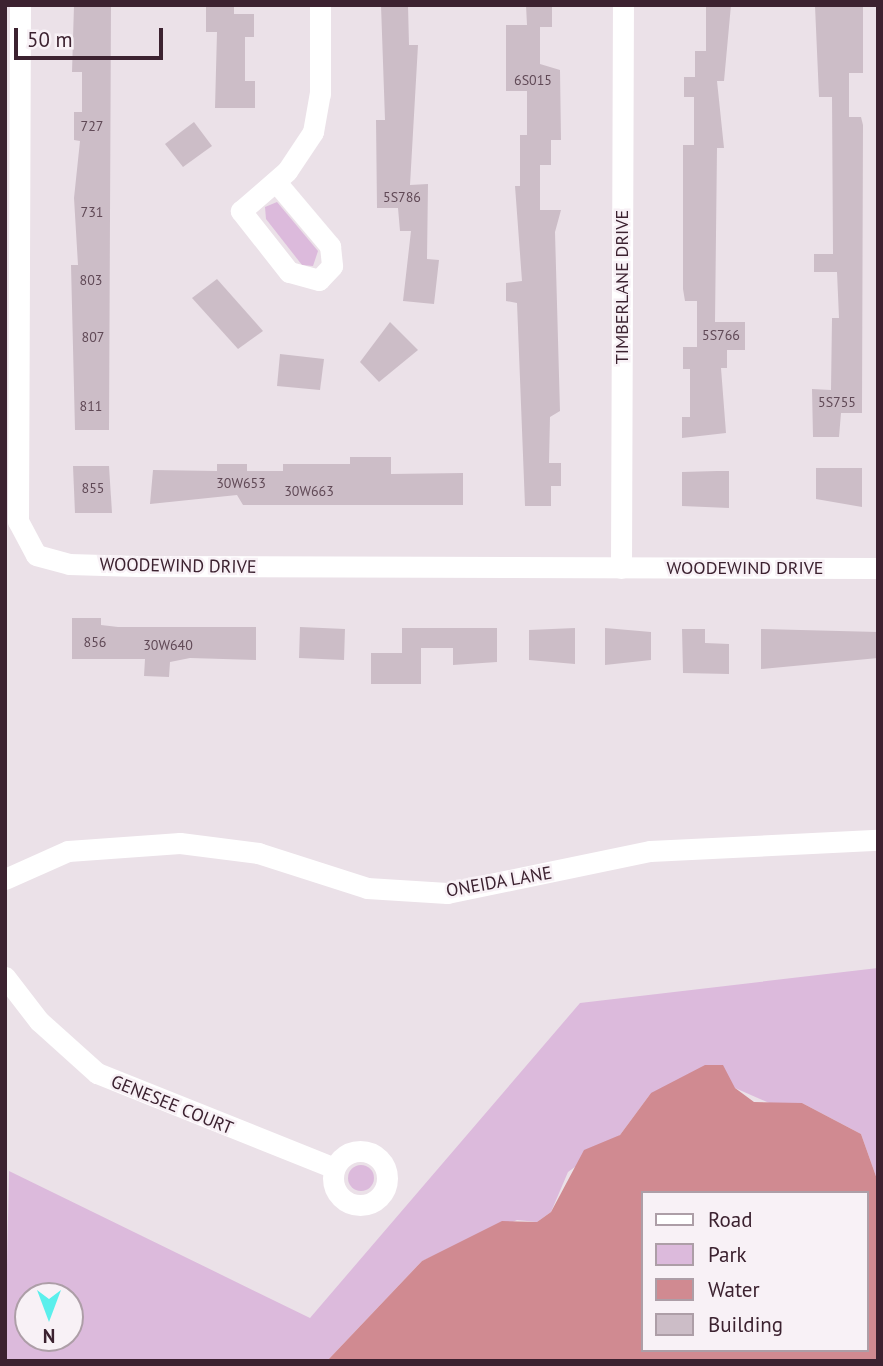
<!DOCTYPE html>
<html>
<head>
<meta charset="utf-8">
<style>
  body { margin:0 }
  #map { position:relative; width:883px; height:1366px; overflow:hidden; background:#ebe1e8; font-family:"PT Sans",sans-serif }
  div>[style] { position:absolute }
  .green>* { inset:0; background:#dcbadc }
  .round { border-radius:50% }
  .water>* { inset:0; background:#d08a91 }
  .building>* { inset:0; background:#ccbdc7 }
  .street>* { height:21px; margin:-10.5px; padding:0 10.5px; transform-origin:10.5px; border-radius:10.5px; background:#fff }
  .street>.ring { margin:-10.5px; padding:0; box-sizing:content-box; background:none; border:21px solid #fff; border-radius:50% }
  span { translate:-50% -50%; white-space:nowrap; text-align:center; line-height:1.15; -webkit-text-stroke:5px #f8f1f6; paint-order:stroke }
  .number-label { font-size:14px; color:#604956 }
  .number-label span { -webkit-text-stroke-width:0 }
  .street-label { font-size:18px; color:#3c2230 }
  .frame { position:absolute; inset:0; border:7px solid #3c2230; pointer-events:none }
  .legend { position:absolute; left:641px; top:1191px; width:228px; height:161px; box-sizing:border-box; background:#f8f1f6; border:2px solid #ad9ea7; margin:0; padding:9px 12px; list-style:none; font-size:21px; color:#3c2230 }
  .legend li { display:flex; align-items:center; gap:14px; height:35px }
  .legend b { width:35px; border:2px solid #ad9ea7 }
  .north { position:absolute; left:14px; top:1282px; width:70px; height:70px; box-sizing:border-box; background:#f8f1f6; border:2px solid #ad9ea7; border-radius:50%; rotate:180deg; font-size:19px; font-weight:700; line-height:28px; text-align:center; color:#3c2230 }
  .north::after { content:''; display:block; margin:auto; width:24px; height:32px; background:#5befec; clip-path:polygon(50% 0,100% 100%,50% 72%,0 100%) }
  .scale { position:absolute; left:14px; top:28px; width:149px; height:32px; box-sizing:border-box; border:4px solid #3c2230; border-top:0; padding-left:9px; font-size:21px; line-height:24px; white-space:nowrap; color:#3c2230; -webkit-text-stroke:5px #f8f1f6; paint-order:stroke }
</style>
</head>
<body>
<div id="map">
  <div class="green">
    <div style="clip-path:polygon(277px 202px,318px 251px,313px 266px,302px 265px,266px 219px,265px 207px)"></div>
    <div style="clip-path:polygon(evenodd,878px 968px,878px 1182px,861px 1134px,802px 1103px,776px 1106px,735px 1088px,651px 1093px,620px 1135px,568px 1172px,551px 1212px,537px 1222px,517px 1220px,422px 1261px,327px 1361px,5px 1361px,9px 1171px,310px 1318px,580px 1003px,878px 968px,28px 1296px,70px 1296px,70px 1338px,28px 1338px,28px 1296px)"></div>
    <div class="round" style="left:348px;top:1165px;width:26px;height:26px"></div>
  </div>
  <div class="water">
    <div style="clip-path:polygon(evenodd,705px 1065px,723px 1065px,735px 1088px,754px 1102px,802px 1103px,861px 1134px,878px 1182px,878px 1361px,327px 1361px,422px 1261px,502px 1221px,537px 1222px,551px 1212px,584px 1150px,620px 1135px,651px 1093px,705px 1065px,643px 1193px,867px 1193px,867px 1350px,643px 1350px,643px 1193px)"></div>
  </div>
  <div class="building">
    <div style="clip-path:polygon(74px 5px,111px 5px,109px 430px,75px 430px,71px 265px,78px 265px,74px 198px,80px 141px,74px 140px,74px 112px,82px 112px,82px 72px,72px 72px)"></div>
    <div style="clip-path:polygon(206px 5px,234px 5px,234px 14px,254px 14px,254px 37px,245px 37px,245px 81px,255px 81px,255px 108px,215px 108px,217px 32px,206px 32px)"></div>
    <div style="clip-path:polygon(381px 5px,408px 5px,409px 45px,418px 45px,410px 185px,428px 184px,427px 259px,439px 260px,434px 304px,403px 301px,411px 231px,400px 231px,398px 208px,377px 208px,376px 120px,385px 120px)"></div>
    <div style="clip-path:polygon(526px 5px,552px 5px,552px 27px,540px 27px,540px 64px,560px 70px,561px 140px,551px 140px,551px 165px,540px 165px,540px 210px,561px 210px,555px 232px,560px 411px,550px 417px,549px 463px,561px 463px,561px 486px,551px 486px,551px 506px,525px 506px,517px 303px,506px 301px,506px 283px,522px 281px,515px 186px,520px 186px,520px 135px,527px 135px,527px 91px,506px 91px,506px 25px,527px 25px)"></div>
    <div style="clip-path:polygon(706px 5px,731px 5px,724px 81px,717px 81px,724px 148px,717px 148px,715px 322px,745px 322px,745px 350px,727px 350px,727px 368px,721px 368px,726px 433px,682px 438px,682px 417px,690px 417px,690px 369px,683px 369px,683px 347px,697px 347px,697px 301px,685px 301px,683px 289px,683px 145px,694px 145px,694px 97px,684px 97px,684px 77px,695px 77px,695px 51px,706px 51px)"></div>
    <div style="clip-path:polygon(863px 5px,863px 73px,849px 73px,849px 117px,861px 117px,863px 125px,862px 413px,841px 413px,839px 437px,813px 437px,812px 389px,831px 390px,832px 318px,839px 318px,837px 272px,814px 272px,814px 254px,833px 254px,832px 97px,819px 97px,815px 6px)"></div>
    <div style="clip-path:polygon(194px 122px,212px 146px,183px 167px,165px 144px)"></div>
    <div style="clip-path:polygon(217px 279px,263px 331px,238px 349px,192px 298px)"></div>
    <div style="clip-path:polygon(390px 322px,418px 350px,379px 382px,360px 362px)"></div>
    <div style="clip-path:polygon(280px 354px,324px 359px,320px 390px,277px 386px)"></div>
    <div style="clip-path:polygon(350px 457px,391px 457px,391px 474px,463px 473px,463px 505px,243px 505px,237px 495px,150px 504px,153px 470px,217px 471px,217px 464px,247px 464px,247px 471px,283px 471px,283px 464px,350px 464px)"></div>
    <div style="clip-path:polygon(73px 466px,109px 466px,112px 513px,75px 513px)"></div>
    <div style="clip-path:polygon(816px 468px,862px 468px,862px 507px,816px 499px)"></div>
    <div style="clip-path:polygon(717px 471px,729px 471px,729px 508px,682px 506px,682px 472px)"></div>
    <div style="clip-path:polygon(72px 618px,101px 618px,101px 625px,118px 627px,256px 627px,256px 660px,190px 658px,170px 662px,169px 677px,144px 676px,145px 659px,72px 659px)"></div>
    <div style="clip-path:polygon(300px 627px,345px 629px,344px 660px,299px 658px)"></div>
    <div style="clip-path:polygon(402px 628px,497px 628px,497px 662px,453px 665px,453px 648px,421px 648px,421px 684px,371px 684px,371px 653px,402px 653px)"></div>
    <div style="clip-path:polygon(575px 628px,575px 664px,529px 660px,529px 630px)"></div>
    <div style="clip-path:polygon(605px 628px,651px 632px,651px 660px,605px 665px)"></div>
    <div style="clip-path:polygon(682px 629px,705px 629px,705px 643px,729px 644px,729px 674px,683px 673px)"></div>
    <div style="clip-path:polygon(761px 629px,878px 632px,878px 658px,761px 669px)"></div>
  </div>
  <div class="street">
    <div style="left:20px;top:5px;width:516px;rotate:90.22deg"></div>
    <div style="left:18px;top:521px;width:38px;rotate:62deg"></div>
    <div style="left:36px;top:555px;width:34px;rotate:15deg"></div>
    <div style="left:69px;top:564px;width:68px;rotate:1.7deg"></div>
    <div style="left:137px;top:566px;width:741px;rotate:0.15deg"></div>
    <div style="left:276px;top:182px;width:84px;rotate:49.8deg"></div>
    <div style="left:330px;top:246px;width:20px;rotate:84deg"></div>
    <div style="left:332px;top:266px;width:19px;rotate:133deg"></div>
    <div style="left:319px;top:280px;width:31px;rotate:-165deg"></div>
    <div style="left:289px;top:272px;width:78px;rotate:-128.2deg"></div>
    <div style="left:241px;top:211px;width:61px;rotate:-41deg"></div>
    <div style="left:287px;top:171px;width:47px;rotate:-56.3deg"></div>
    <div style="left:313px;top:132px;width:39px;rotate:-80deg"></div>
    <div style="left:320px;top:94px;width:89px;rotate:-90deg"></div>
    <div style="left:621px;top:568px;width:563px;rotate:-89.8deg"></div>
    <div style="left:5px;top:879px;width:69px;rotate:-24deg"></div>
    <div style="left:68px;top:851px;width:112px;rotate:-4.1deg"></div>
    <div style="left:180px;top:843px;width:79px;rotate:7.3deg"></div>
    <div style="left:258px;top:853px;width:114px;rotate:17.8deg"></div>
    <div style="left:367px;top:888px;width:80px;rotate:3.6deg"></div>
    <div style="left:447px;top:893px;width:207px;rotate:-11.7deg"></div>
    <div style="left:650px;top:851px;width:228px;rotate:-2.8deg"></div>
    <div style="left:5px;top:977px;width:56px;rotate:52.3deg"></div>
    <div style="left:39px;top:1021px;width:78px;rotate:41.9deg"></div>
    <div style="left:97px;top:1073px;width:255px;rotate:21.8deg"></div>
    <div class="ring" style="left:333px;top:1151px;width:33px;height:33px"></div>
  </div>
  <div class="number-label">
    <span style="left:533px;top:80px">6S015</span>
    <span style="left:92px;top:126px">727</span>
    <span style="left:402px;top:197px">5S786</span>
    <span style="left:92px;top:212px">731</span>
    <span style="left:91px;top:280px">803</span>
    <span style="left:721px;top:335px">5S766</span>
    <span style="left:93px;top:337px">807</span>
    <span style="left:837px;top:402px">5S755</span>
    <span style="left:91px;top:406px">811</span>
    <span style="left:241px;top:483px">30W653</span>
    <span style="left:93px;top:488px">855</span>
    <span style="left:309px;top:491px">30W663</span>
    <span style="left:95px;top:642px">856</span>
    <span style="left:168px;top:645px">30W640</span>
  </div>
  <div class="street-label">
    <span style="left:622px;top:287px;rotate:-90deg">TIMBERLANE DRIVE</span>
    <span style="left:178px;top:566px;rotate:1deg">WOODEWIND DRIVE</span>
    <span style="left:745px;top:568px">WOODEWIND DRIVE</span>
    <span style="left:499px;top:882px;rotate:-10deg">ONEIDA LANE</span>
    <span style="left:172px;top:1105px;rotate:22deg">GENESEE COURT</span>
  </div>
  <div class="frame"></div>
  <ul class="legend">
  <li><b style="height:9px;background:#fff"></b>Road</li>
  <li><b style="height:19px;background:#dcbadc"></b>Park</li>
  <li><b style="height:19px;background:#d08a91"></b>Water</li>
  <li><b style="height:19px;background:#ccbdc7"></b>Building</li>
  </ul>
  <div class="north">N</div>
  <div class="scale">50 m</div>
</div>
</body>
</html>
